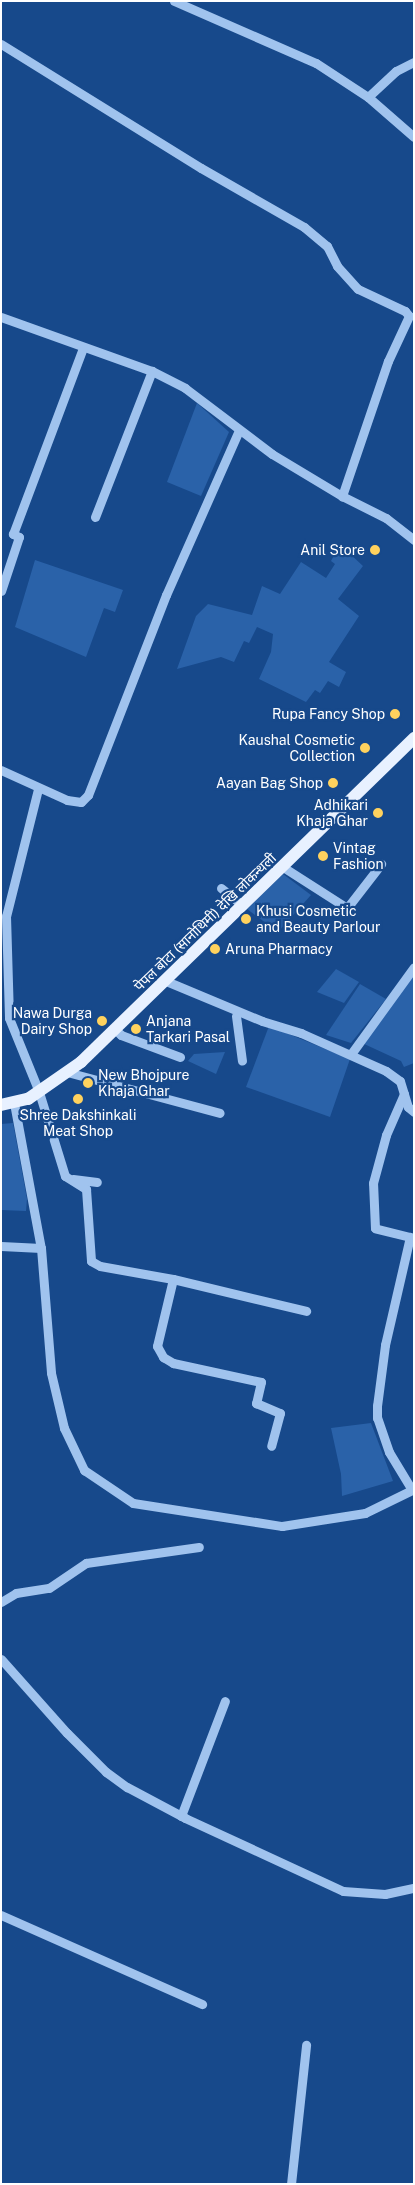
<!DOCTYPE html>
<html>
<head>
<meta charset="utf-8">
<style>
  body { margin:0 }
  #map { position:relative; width:415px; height:2185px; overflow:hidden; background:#17498b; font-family:"Public Sans","Noto Sans Devanagari",sans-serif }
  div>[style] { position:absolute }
  .green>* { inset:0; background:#2a62a9 }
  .minor>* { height:9px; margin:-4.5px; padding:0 4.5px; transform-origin:4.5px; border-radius:4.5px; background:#a0c3ee }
  .major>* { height:12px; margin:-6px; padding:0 6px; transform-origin:6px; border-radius:6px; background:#e8f1ff }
  .dots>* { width:14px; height:14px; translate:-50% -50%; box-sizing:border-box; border:2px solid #17498b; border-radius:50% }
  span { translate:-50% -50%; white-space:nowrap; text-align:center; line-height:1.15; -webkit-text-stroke:4.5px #17498b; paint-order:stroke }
  .poi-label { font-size:14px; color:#fff }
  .right { translate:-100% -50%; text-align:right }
  .left { translate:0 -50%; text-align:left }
  .street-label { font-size:14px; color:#fff }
  .frame { position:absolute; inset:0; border:2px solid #fff; pointer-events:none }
</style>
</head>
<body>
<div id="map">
  <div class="green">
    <div style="clip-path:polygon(197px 403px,229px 432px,201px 496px,167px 482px)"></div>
    <div style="clip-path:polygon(337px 550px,348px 552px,363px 566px,338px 599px,359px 616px,329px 662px,346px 672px,339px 687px,328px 681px,320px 693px,315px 690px,306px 702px,259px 679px,271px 652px,273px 634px,257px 627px,249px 643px,244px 641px,234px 662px,221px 657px,177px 669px,196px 616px,208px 604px,252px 615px,262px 586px,280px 594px,301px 562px,326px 578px,335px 564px,331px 561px)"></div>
    <div style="clip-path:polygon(35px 560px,123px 590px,115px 612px,104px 608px,86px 657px,15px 627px)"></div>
    <div style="clip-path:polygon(283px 874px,311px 895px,278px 932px,247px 909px)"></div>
    <div style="clip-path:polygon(336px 969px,359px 982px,344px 1003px,317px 992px)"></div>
    <div style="clip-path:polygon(414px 972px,414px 1063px,404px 1067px,401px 1061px,362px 1043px)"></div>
    <div style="clip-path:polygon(360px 984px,386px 999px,351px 1043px,326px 1035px)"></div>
    <div style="clip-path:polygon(269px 1026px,350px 1059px,330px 1117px,246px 1087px)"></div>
    <div style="clip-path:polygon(225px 1052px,216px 1074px,188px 1061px,194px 1054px)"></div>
    <div style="clip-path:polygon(13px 1123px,27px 1199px,26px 1211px,1px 1210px,1px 1124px)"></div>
    <div style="clip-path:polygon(371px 1423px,393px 1481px,342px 1496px,341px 1474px,331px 1428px)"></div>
  </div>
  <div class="minor">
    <div style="left:174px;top:1px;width:155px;rotate:23.6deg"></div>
    <div style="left:316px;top:63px;width:62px;rotate:33.2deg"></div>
    <div style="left:368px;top:97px;width:61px;rotate:41deg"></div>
    <div style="left:1px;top:44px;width:235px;rotate:31.8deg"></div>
    <div style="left:201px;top:168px;width:119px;rotate:29.8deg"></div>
    <div style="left:304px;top:227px;width:30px;rotate:40deg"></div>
    <div style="left:327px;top:246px;width:22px;rotate:63deg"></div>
    <div style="left:337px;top:266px;width:31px;rotate:48deg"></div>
    <div style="left:358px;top:289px;width:52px;rotate:25.1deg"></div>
    <div style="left:405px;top:311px;width:6px;rotate:51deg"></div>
    <div style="left:409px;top:316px;width:50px;rotate:115deg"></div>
    <div style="left:388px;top:361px;width:143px;rotate:108.8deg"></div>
    <div style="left:368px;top:97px;width:38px;rotate:-43deg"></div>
    <div style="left:396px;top:71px;width:20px;rotate:-27deg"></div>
    <div style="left:1px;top:317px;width:160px;rotate:19.7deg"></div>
    <div style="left:152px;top:371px;width:37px;rotate:27deg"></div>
    <div style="left:185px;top:388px;width:109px;rotate:37.2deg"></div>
    <div style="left:272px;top:454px;width:82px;rotate:31deg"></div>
    <div style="left:342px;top:496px;width:49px;rotate:26.6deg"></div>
    <div style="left:386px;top:518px;width:36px;rotate:38deg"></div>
    <div style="left:95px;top:517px;width:157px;rotate:-68.7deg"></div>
    <div style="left:1px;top:591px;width:57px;rotate:-71.6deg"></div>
    <div style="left:19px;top:537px;width:7px;rotate:-153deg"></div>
    <div style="left:13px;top:534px;width:199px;rotate:-69.4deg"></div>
    <div style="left:1px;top:770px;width:72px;rotate:24.4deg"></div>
    <div style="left:67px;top:800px;width:14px;rotate:8deg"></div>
    <div style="left:81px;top:802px;width:10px;rotate:-45deg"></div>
    <div style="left:88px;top:795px;width:215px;rotate:-68.7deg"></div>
    <div style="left:166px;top:595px;width:180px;rotate:-66.1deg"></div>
    <div style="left:38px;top:789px;width:131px;rotate:104.1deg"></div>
    <div style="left:6px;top:916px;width:102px;rotate:88.3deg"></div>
    <div style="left:9px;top:1018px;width:80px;rotate:67.9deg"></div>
    <div style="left:39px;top:1092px;width:88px;rotate:72.8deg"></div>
    <div style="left:65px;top:1176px;width:25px;rotate:32deg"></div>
    <div style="left:86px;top:1189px;width:72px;rotate:86deg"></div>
    <div style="left:91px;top:1261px;width:10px;rotate:29deg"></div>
    <div style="left:100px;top:1266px;width:74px;rotate:10.1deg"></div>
    <div style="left:173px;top:1279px;width:69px;rotate:103.4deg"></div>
    <div style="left:157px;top:1346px;width:13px;rotate:61deg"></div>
    <div style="left:163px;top:1357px;width:12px;rotate:31deg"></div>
    <div style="left:173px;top:1363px;width:90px;rotate:12.2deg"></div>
    <div style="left:261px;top:1382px;width:22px;rotate:103deg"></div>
    <div style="left:256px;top:1403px;width:26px;rotate:23deg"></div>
    <div style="left:280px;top:1413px;width:34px;rotate:105deg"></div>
    <div style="left:283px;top:867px;width:76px;rotate:32.6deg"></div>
    <div style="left:347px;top:908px;width:56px;rotate:-52.3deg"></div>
    <div style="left:221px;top:888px;width:28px;rotate:39deg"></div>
    <div style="left:166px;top:981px;width:104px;rotate:22.6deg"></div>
    <div style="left:262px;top:1021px;width:41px;rotate:17.1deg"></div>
    <div style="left:301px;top:1033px;width:93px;rotate:24.1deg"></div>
    <div style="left:386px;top:1071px;width:17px;rotate:36deg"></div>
    <div style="left:400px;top:1081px;width:27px;rotate:73deg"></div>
    <div style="left:408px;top:1107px;width:8px;rotate:40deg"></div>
    <div style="left:236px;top:1016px;width:45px;rotate:82.4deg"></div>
    <div style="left:116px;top:1030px;width:7px;rotate:45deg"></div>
    <div style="left:121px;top:1035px;width:63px;rotate:20.4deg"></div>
    <div style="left:351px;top:1054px;width:107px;rotate:-54.1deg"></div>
    <div style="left:67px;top:1072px;width:158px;rotate:15deg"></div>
    <div style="left:14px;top:1103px;width:147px;rotate:79.5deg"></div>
    <div style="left:41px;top:1248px;width:125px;rotate:85.4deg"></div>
    <div style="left:51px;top:1373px;width:57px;rotate:76.7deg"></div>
    <div style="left:64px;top:1428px;width:47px;rotate:64.5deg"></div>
    <div style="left:84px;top:1470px;width:59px;rotate:34deg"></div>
    <div style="left:133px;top:1503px;width:151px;rotate:8.8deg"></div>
    <div style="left:282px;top:1526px;width:84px;rotate:-8.9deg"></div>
    <div style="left:365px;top:1513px;width:52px;rotate:-26.1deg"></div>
    <div style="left:412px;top:1490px;width:44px;rotate:-121.2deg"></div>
    <div style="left:389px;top:1452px;width:36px;rotate:-109deg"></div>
    <div style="left:377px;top:1418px;width:12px;rotate:-90deg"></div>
    <div style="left:377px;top:1406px;width:62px;rotate:-82.5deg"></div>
    <div style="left:385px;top:1345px;width:111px;rotate:-77deg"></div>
    <div style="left:410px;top:1237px;width:36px;rotate:-166deg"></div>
    <div style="left:375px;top:1228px;width:45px;rotate:-92.5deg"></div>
    <div style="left:373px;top:1183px;width:50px;rotate:-74.8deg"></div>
    <div style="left:386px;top:1135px;width:45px;rotate:-66.3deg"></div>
    <div style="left:73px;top:1179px;width:24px;rotate:7deg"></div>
    <div style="left:1px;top:1246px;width:40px;rotate:2.9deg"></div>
    <div style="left:173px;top:1279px;width:137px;rotate:13.5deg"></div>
    <div style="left:1px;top:1602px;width:17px;rotate:-31deg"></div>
    <div style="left:16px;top:1593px;width:33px;rotate:-9deg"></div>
    <div style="left:49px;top:1588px;width:45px;rotate:-34deg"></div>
    <div style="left:86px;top:1563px;width:114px;rotate:-8.1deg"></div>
    <div style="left:1px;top:1659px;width:99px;rotate:48.3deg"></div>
    <div style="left:67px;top:1733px;width:55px;rotate:45deg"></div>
    <div style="left:106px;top:1772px;width:26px;rotate:36deg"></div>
    <div style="left:127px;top:1787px;width:66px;rotate:28.1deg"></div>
    <div style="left:185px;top:1818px;width:174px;rotate:24.8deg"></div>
    <div style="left:343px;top:1891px;width:42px;rotate:4.1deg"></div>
    <div style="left:385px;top:1894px;width:30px;rotate:-12deg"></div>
    <div style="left:181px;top:1816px;width:123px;rotate:-69.1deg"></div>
    <div style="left:1px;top:1915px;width:220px;rotate:23.9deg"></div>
    <div style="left:291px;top:2184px;width:140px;rotate:-83.8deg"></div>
  </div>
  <div class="major">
    <div style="left:1px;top:1105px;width:28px;rotate:-13deg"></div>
    <div style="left:28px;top:1099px;width:65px;rotate:-34.9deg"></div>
    <div style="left:81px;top:1062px;width:465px;rotate:-44.2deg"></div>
  </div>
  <div class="dots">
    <div style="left:375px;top:550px;background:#ffd25e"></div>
    <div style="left:395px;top:714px;background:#ffd25e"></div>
    <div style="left:365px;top:748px;background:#ffd25e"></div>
    <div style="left:333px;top:783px;background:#ffd25e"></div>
    <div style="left:378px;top:813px;background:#ffd25e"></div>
    <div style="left:323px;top:856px;background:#ffd25e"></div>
    <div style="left:246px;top:919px;background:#ffd25e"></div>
    <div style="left:215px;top:949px;background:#ffd25e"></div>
    <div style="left:102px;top:1021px;background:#ffd25e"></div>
    <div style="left:136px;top:1029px;background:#ffd25e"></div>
    <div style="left:88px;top:1083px;background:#ffd25e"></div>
    <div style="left:78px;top:1099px;background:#ffd25e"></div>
  </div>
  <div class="poi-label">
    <span class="right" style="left:365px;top:550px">Anil Store</span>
    <span class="right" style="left:385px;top:714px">Rupa Fancy Shop</span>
    <span class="right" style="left:355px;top:748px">Kaushal Cosmetic<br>Collection</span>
    <span class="right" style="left:323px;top:783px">Aayan Bag Shop</span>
    <span class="right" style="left:368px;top:813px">Adhikari<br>Khaja Ghar</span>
    <span class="left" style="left:333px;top:856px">Vintag<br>Fashion</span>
    <span class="left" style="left:256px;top:919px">Khusi Cosmetic<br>and Beauty Parlour</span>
    <span class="left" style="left:225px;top:949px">Aruna Pharmacy</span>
    <span class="right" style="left:92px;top:1021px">Nawa Durga<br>Dairy Shop</span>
    <span class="left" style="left:146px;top:1029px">Anjana<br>Tarkari Pasal</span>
    <span class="left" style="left:98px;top:1083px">New Bhojpure<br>Khaja Ghar</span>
    <span style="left:78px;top:1123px">Shree Dakshinkali<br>Meat Shop</span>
  </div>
  <div class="street-label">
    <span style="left:205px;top:922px;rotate:-44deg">पेपल बोटा (सानोथिमी) देखि लोकन्थली</span>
  </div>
  <div class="frame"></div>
</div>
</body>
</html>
